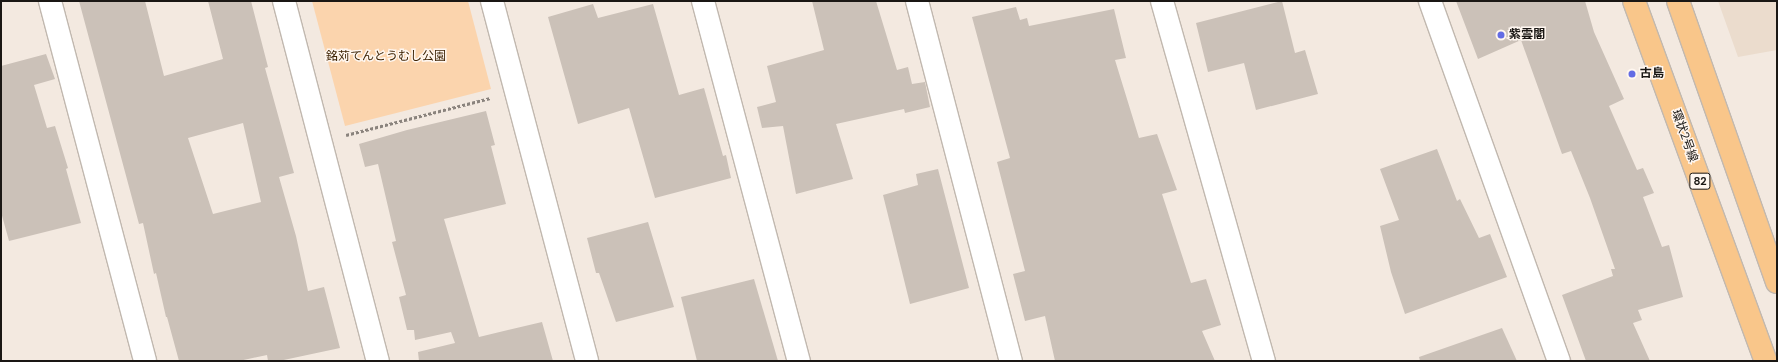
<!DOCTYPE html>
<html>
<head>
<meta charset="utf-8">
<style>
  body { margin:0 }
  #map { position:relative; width:1778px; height:362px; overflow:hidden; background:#f3e9e0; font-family:"DM Sans","Noto Sans JP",sans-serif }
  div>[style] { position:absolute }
  .built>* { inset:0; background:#ebdccd }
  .green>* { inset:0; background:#fbd4ad }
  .building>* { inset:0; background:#cbc1b8 }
  .path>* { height:2.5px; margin-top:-1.25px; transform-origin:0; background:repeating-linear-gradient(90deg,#8a837d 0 3px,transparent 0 5px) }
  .roads { filter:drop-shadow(1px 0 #c1b8af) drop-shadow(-1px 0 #c1b8af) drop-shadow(0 1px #c1b8af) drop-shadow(0 -1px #c1b8af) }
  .minor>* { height:22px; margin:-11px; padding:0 11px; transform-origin:11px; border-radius:11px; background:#fff }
  .tertiary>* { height:22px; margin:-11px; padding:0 11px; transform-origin:11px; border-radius:11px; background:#fff }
  .primary>* { height:22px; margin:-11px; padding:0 11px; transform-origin:11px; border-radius:11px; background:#f9c68a }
  .dots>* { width:11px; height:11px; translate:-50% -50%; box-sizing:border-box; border:2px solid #fff7f0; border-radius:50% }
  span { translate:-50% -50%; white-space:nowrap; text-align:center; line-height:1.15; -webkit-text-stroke:3px #fff7f0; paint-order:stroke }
  .shield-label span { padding:1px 3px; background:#fff7f0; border:1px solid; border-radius:3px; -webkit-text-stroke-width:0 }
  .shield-label { font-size:11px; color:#1a1714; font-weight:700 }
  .poi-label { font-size:12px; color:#1a1714; font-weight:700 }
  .left { translate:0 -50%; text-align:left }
  .park-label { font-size:12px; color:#3f2506 }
  .street-label { font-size:12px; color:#1a1714 }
  .frame { position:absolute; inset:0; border:2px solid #1a1714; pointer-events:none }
</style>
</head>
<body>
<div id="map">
  <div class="built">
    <div style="clip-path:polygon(1718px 1px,1777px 1px,1777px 50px,1738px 57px)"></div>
  </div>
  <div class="green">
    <div style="clip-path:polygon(312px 1px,468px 1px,491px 89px,345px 126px)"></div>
  </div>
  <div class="building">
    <div style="clip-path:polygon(evenodd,79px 1px,145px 1px,164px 76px,223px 59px,208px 1px,251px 1px,268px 67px,265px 68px,294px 173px,279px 177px,296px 236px,308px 291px,324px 287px,340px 348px,279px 361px,268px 361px,267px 355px,239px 361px,179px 361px,167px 317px,166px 317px,156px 273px,154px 274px,143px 223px,139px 224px,79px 1px,243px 123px,261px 202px,213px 214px,188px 138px,243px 123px)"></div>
    <div style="clip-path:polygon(812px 1px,876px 1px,897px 70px,908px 67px,912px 84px,925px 82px,930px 107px,905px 113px,904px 109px,836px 124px,853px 179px,796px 194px,783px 126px,762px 128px,757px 107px,776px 102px,767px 66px,824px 50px)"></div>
    <div style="clip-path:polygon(1282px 1px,1295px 53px,1305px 50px,1318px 94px,1256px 110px,1244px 63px,1208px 72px,1196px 23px)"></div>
    <div style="clip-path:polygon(1456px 1px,1585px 1px,1594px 32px,1624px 99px,1609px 106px,1637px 170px,1643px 168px,1654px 193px,1643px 197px,1662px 247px,1669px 245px,1683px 297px,1638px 310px,1642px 320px,1633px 323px,1650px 361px,1586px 361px,1562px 295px,1613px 276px,1611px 269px,1615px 269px,1590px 198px,1571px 151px,1562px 154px,1521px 40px,1478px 59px)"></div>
    <div style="clip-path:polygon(593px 4px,598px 18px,653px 4px,679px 95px,704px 88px,723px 156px,726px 155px,731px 178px,655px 198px,629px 108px,578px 124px,548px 17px)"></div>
    <div style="clip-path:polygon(1016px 7px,1020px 20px,1027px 18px,1029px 26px,1114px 9px,1126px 58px,1115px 60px,1139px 138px,1157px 134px,1177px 190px,1162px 194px,1191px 283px,1206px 279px,1221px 325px,1202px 331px,1215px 361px,1055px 361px,1045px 316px,1025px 321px,1013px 274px,1025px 271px,997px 162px,1010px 158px,972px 17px)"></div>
    <div style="clip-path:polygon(46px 54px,55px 79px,34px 85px,47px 128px,55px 126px,68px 168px,66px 169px,81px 223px,9px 241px,1px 212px,1px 66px)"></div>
    <div style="clip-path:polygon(486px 111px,495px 145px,491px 146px,506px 204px,444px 219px,479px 337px,542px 322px,553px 361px,419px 361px,418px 352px,455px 343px,451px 332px,415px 340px,414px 330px,407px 330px,399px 297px,406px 295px,392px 242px,396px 241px,378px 164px,365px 167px,359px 144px,407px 130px)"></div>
    <div style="clip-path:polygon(1437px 149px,1457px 201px,1460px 199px,1479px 238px,1490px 234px,1507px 277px,1405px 314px,1391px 272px,1380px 226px,1399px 220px,1380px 169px)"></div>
    <div style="clip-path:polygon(938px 169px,969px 288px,910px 304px,883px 195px,918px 185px,916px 174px)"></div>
    <div style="clip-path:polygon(648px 222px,674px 307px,616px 322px,599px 273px,596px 273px,587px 238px)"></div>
    <div style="clip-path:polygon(754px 279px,778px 361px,697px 361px,681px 297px)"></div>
    <div style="clip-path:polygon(1502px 328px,1517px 361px,1420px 361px,1419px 357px)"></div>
  </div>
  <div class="path">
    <div style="left:346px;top:135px;width:149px;rotate:-14.4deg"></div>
  </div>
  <div class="roads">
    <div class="minor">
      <div style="left:50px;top:1px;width:372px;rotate:75.2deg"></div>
      <div style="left:492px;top:1px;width:372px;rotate:75.2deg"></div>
      <div style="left:703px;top:1px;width:373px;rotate:75.1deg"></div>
      <div style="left:917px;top:1px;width:372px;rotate:75.4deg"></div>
      <div style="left:1430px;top:1px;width:382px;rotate:70.3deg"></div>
    </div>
    <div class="tertiary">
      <div style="left:284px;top:1px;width:372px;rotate:75.4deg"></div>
      <div style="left:1162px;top:1px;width:374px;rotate:74.2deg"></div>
    </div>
    <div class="primary">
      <div style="left:1634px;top:1px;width:383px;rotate:69.9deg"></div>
      <div style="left:1678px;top:1px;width:298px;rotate:70.6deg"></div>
    </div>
  </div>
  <div class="dots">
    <div style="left:1501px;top:35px;background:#636ce4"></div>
    <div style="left:1632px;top:74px;background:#636ce4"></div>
  </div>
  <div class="shield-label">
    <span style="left:1700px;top:181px">82</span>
  </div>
  <div class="poi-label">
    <span class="left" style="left:1509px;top:35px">紫雲閣</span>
    <span class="left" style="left:1640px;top:74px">古島</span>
  </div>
  <div class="park-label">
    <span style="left:386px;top:57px">銘苅てんとうむし公園</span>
  </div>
  <div class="street-label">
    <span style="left:1684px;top:136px;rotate:70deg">環状2号線</span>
  </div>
  <div class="frame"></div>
</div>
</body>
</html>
